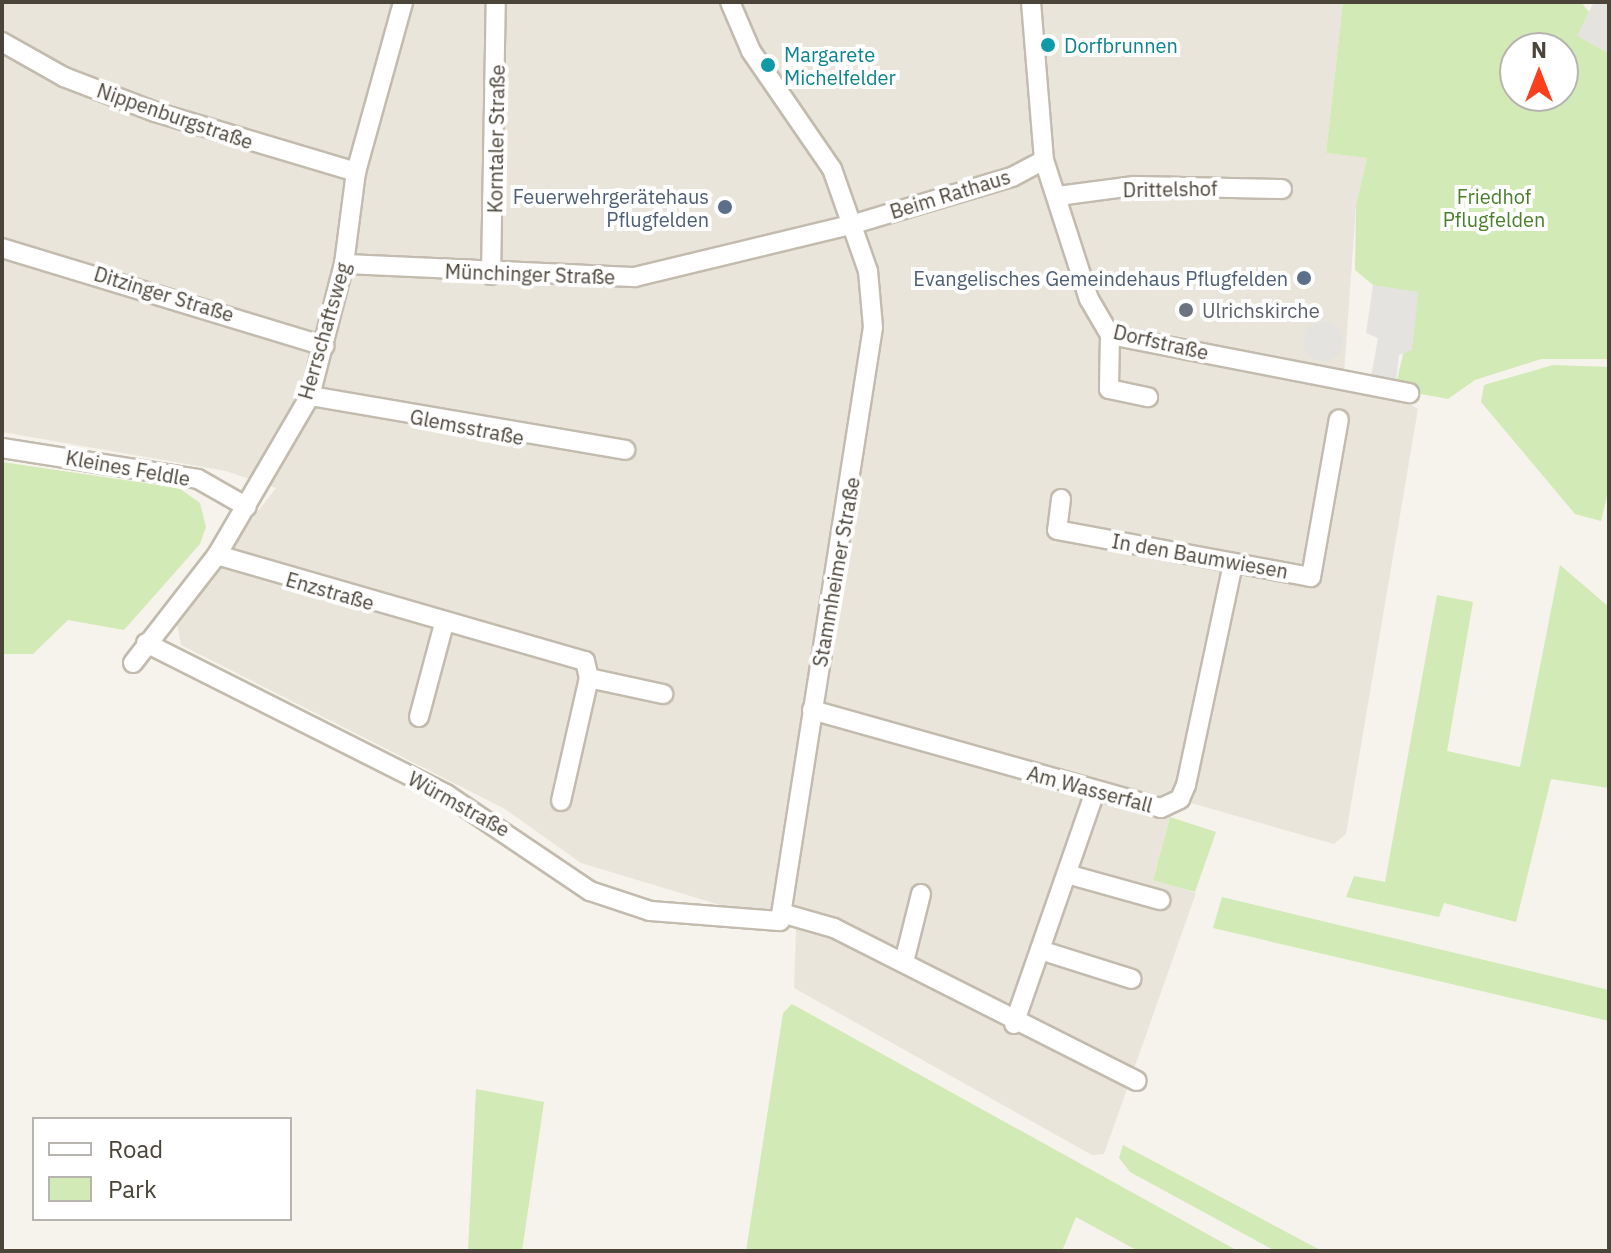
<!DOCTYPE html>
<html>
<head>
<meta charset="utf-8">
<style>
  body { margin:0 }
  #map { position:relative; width:1611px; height:1253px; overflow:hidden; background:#f6f3ec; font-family:"IBM Plex Sans",sans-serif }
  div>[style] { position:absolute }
  .residential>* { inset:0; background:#eae5da }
  .green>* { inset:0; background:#d2eab5 }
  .parking>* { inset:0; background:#e5e3e0 }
  .round { border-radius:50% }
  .roads { filter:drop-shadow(2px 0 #c2bbae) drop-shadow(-2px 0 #c2bbae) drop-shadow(0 2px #c2bbae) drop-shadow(0 -2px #c2bbae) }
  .minor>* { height:18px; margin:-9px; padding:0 9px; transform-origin:9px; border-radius:9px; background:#fff }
  .dots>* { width:22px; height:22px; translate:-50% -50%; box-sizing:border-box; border:4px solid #fff; border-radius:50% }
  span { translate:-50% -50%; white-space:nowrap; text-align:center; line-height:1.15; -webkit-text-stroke:8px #fff; paint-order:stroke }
  .culture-label { font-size:20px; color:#0d838f }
  .left { translate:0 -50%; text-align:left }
  .street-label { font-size:20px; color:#4b4439 }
  .service-label { font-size:20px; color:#4e5e75 }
  .right { translate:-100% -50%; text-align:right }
  .park-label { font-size:20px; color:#4a7f2a }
  .worship-label { font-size:20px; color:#5b616d }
  .frame { position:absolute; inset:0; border:4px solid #4b4439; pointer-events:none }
  .legend { position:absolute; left:32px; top:1117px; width:260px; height:104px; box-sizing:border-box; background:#fff; border:2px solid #b7b4b0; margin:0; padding:10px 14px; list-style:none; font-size:24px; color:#4b4439 }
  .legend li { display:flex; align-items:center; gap:16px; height:40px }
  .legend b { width:40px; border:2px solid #b7b4b0 }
  .north { position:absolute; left:1499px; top:32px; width:80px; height:80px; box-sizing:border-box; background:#fff; border:2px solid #b7b4b0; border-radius:50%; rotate:0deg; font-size:22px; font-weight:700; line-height:32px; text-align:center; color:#4b4439 }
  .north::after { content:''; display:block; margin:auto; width:28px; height:36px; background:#fc3f1d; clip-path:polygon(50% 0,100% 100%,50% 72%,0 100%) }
</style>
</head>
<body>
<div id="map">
  <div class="residential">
    <div style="clip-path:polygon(2px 2px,1343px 2px,1326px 153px,1367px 158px,1356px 205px,1343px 388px,1401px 398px,1418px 409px,1346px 834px,1334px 844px,1191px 803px,1170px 817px,1153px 879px,1196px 893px,1104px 1154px,1092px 1155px,794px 988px,796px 928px,581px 863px,505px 809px,181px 645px,177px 623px,186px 604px,276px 488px,226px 471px,2px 432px)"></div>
  </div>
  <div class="green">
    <div style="clip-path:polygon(evenodd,1343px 2px,1581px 2px,1589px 12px,1578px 36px,1609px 53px,1609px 359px,1541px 359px,1475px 380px,1448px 399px,1395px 389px,1417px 293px,1373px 285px,1355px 270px,1356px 205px,1367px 158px,1326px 153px,1343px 2px,1515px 48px,1563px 48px,1563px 96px,1515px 96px,1515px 48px)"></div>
    <div style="clip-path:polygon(1553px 365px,1609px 367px,1609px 488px,1601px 521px,1575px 514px,1481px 402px,1484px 385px)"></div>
    <div style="clip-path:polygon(2px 462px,179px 488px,200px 503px,206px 527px,200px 544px,124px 630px,68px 620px,33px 654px,2px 654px)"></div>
    <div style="clip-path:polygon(1560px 565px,1609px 607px,1609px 788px,1551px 779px,1516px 922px,1444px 903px,1439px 917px,1346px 897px,1354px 876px,1385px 882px,1437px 595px,1473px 602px,1447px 751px,1520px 767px)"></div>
    <div style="clip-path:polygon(1170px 817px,1216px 832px,1195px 892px,1153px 880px)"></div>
    <div style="clip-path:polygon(1222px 897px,1609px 990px,1609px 1021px,1213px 928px)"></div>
    <div style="clip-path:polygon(792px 1004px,1238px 1251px,1138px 1251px,1076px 1217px,1062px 1251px,746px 1251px,783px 1013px)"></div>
    <div style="clip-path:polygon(476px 1089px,544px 1102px,522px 1251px,468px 1251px)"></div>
    <div style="clip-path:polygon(1123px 1145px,1322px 1251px,1275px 1251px,1130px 1172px,1119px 1158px)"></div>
  </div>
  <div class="parking">
    <div style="clip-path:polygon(1594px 2px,1609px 2px,1609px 53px,1577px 36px)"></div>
    <div style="clip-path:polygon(1373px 285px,1418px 292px,1412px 350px,1399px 355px,1395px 389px,1370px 382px,1378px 338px,1366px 333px)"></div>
    <div class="round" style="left:1303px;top:321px;width:40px;height:40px"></div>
  </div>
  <div class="roads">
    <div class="minor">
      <div style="left:1031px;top:2px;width:159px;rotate:85.3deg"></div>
      <div style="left:1044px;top:160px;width:146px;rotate:72.1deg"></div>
      <div style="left:1089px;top:299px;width:42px;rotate:59.7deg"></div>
      <div style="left:1110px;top:335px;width:305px;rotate:11deg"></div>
      <div style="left:2px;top:42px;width:71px;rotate:29.4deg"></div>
      <div style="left:64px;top:77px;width:97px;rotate:21deg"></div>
      <div style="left:155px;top:112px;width:210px;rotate:16.6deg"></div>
      <div style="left:1058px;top:196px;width:77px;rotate:-7.5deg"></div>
      <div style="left:1134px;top:186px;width:148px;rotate:1.2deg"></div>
      <div style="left:2px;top:248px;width:337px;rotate:16.9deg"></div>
      <div style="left:344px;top:264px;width:291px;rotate:2.6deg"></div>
      <div style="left:635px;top:277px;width:225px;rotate:-13.6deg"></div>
      <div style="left:854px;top:224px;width:165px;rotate:-16.6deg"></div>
      <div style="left:1012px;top:177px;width:36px;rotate:-28deg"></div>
      <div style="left:491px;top:275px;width:273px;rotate:-89deg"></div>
      <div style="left:1110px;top:335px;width:54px;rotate:91.1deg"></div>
      <div style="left:1109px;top:389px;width:40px;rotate:12deg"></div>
      <div style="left:310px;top:396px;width:320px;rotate:9.7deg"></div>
      <div style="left:2px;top:448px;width:198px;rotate:9deg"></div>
      <div style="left:198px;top:479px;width:56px;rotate:29.7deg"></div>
      <div style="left:1061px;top:499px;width:31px;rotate:97deg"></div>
      <div style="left:1057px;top:530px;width:258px;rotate:10.5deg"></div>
      <div style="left:1311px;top:577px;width:160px;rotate:-80deg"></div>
      <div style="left:217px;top:555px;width:383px;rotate:16.1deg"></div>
      <div style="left:585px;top:661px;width:17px;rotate:77deg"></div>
      <div style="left:589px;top:678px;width:76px;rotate:12.2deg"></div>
      <div style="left:146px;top:643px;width:336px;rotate:26.7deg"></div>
      <div style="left:446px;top:794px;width:174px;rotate:34deg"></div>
      <div style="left:590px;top:891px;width:63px;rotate:18.4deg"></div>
      <div style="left:650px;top:911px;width:130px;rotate:4.4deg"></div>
      <div style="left:780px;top:921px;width:601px;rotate:-81.1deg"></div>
      <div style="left:873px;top:327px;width:56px;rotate:-95.1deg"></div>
      <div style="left:868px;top:271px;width:108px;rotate:-109.4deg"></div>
      <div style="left:832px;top:169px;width:143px;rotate:-124.5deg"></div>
      <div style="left:751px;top:51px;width:53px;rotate:-113.2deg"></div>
      <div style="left:133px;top:663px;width:137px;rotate:-52.1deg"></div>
      <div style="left:217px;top:555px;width:184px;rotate:-59.7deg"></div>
      <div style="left:310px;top:396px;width:136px;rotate:-75.6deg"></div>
      <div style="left:344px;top:264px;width:93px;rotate:-82.6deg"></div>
      <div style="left:356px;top:172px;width:176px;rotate:-74.5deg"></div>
      <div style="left:812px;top:710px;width:362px;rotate:15.7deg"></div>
      <div style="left:1161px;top:808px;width:21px;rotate:-25deg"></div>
      <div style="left:1180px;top:799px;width:15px;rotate:-67deg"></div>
      <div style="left:1186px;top:785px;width:227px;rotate:-78deg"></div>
      <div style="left:419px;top:717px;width:96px;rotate:-75deg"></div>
      <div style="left:561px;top:801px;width:126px;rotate:-77.2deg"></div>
      <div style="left:1067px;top:874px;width:97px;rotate:15.6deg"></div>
      <div style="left:785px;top:914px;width:51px;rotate:15.9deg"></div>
      <div style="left:834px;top:928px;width:339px;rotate:26.8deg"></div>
      <div style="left:1040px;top:950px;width:96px;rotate:17.5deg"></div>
      <div style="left:904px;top:962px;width:70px;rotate:-76deg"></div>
      <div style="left:1014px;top:1024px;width:246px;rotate:-70.8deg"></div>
    </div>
  </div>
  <div class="dots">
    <div style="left:1048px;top:45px;background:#0f9aa8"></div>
    <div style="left:768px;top:65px;background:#0f9aa8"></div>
    <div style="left:725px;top:207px;background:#5c6f8a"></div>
    <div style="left:1304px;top:278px;background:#5c6f8a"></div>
    <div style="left:1186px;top:310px;background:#6b7280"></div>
  </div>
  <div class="culture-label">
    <span class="left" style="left:1064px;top:45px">Dorfbrunnen</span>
    <span class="left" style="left:784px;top:66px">Margarete<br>Michelfelder</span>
  </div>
  <div class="street-label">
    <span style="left:175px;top:116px;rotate:19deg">Nippenburgstraße</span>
    <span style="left:496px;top:139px;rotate:-89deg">Korntaler Straße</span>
    <span style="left:1170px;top:189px;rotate:-1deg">Drittelshof</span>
    <span style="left:950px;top:194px;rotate:-17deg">Beim Rathaus</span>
    <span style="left:530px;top:274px;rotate:2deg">Münchinger Straße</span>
    <span style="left:164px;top:294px;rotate:17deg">Ditzinger Straße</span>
    <span style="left:324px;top:331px;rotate:-74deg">Herrschaftsweg</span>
    <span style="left:1161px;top:342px;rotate:13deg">Dorfstraße</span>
    <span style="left:467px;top:427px;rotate:11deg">Glemsstraße</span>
    <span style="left:128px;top:468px;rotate:10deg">Kleines Feldle</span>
    <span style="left:1200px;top:556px;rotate:10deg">In den Baumwiesen</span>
    <span style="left:836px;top:572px;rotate:-80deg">Stammheimer Straße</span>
    <span style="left:330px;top:591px;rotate:16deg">Enzstraße</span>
    <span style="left:1090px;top:789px;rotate:15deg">Am Wasserfall</span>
    <span style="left:459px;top:804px;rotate:29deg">Würmstraße</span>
  </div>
  <div class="service-label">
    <span class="right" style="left:709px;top:208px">Feuerwehrgerätehaus<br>Pflugfelden</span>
    <span class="right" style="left:1288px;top:278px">Evangelisches Gemeindehaus Pflugfelden</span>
  </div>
  <div class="park-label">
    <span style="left:1494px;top:208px">Friedhof<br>Pflugfelden</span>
  </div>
  <div class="worship-label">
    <span class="left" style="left:1202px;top:310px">Ulrichskirche</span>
  </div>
  <div class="frame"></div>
  <ul class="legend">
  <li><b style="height:10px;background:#fff"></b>Road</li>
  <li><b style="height:22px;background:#d2eab5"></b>Park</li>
  </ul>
  <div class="north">N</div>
</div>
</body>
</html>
